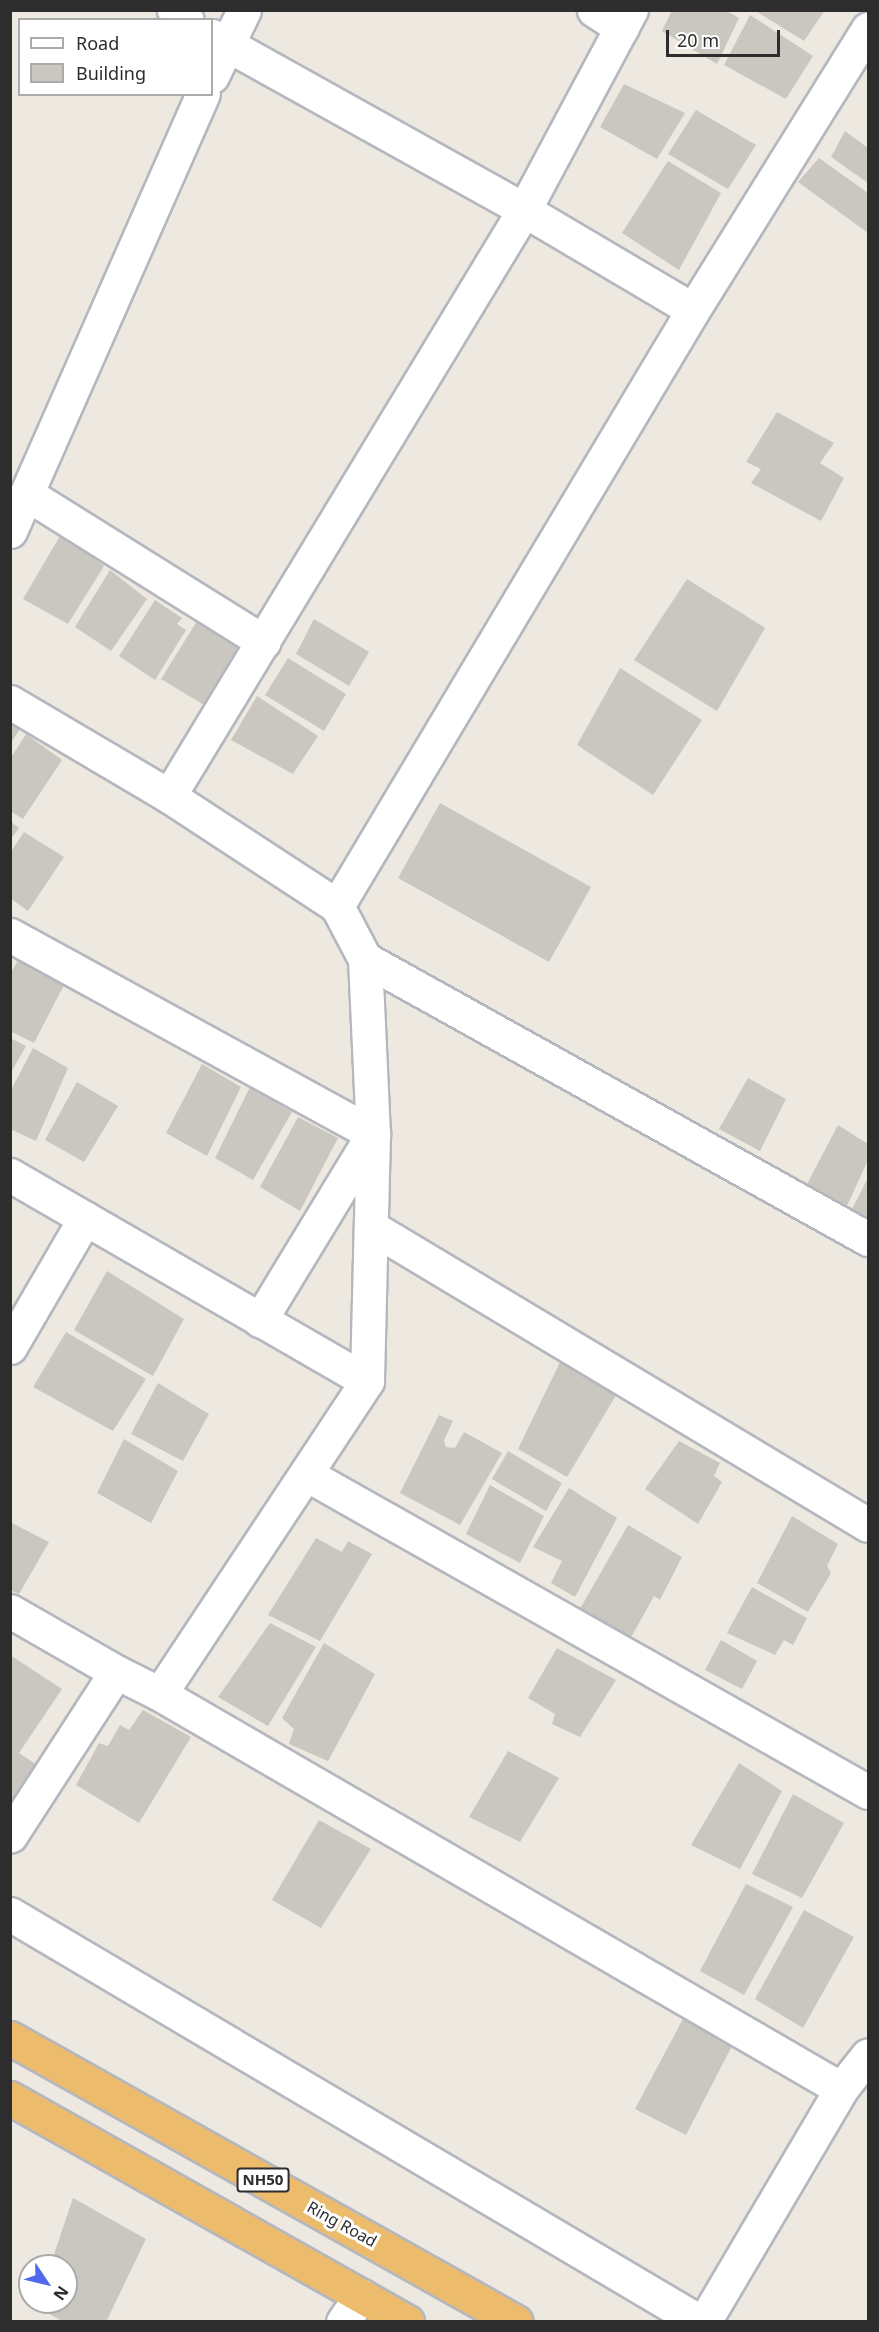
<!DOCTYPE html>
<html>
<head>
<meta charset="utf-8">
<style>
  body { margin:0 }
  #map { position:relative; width:879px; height:2332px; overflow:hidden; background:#ede9e1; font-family:"Noto Sans",sans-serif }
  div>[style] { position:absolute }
  .building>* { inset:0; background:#c9c7bf }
  .roads { filter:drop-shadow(2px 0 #b5b7bf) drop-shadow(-2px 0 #b5b7bf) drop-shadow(0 2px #b5b7bf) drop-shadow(0 -2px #b5b7bf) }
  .minor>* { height:33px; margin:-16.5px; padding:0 16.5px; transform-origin:16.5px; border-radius:16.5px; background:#fff }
  .trunk>* { height:33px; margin:-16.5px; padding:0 16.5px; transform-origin:16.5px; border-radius:16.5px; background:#ecbb6b }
  span { translate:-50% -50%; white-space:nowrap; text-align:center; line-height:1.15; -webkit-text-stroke:6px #fff; paint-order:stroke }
  .shield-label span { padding:2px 4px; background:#fff; border:2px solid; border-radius:4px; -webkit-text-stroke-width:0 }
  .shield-label { font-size:15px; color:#2d2d2d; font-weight:700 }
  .street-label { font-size:16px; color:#2d2d2d }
  .frame { position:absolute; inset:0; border:12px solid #2d2d2d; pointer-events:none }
  .legend { position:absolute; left:18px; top:18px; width:195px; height:78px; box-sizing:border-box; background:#fff; border:2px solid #ababab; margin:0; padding:8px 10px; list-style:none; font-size:18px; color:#2d2d2d }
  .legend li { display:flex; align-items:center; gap:12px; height:30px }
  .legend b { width:30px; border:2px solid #ababab }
  .north { position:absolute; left:18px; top:2254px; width:60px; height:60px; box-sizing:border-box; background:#fff; border:2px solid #ababab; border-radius:50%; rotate:125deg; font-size:16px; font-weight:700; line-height:24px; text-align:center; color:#2d2d2d }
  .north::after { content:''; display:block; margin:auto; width:21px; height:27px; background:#5068ec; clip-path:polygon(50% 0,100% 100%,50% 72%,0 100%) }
  .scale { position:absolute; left:666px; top:30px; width:114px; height:27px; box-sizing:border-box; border:3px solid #2d2d2d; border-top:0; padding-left:8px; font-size:18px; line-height:21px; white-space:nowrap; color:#2d2d2d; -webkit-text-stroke:4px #fff; paint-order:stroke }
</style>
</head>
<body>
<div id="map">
  <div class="building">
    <div style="clip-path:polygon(672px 10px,725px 10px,739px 18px,717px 64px,662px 31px)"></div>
    <div style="clip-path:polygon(754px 10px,825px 10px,804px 41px)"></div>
    <div style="clip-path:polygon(750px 15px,813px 56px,786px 99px,724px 65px)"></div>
    <div style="clip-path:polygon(624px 84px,685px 113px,657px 159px,600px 127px)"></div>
    <div style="clip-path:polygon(696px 110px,756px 145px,728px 189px,668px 154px)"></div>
    <div style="clip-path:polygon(845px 131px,868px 148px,868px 183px,831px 157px)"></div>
    <div style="clip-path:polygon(819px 158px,868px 193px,868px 233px,798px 182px)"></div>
    <div style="clip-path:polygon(668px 161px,721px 193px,679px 270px,622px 233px)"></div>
    <div style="clip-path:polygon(777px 412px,834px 443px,820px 463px,844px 478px,821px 521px,751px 483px,761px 469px,746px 462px)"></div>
    <div style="clip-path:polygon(61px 534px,104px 566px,68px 624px,23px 599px)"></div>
    <div style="clip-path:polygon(110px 570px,147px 599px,111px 651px,75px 627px)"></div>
    <div style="clip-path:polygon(687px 579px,765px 628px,717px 711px,634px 660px)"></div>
    <div style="clip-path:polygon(155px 600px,182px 618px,177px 624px,186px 630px,155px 680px,119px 656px)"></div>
    <div style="clip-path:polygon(314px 619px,369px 652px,349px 686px,296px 654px)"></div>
    <div style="clip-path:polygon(197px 621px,242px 650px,204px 705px,161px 679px)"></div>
    <div style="clip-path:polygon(288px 658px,346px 694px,324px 731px,265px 695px)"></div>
    <div style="clip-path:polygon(620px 668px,702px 720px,653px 795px,577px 745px)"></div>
    <div style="clip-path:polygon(257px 696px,318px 736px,293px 774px,231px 740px)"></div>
    <div style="clip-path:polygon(10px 724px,20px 729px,10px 744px)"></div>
    <div style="clip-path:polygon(26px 734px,62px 760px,23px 819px,10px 811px,10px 759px)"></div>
    <div style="clip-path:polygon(440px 803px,591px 887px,549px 962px,398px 878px)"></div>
    <div style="clip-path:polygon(10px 821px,19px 828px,10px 840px)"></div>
    <div style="clip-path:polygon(24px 832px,64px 857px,28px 911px,10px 898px,10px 853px)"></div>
    <div style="clip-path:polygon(20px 957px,65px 983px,34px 1043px,10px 1031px,10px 974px)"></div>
    <div style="clip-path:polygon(10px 1038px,26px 1046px,10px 1074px)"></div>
    <div style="clip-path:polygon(33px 1048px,68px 1068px,36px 1141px,10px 1129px,10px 1092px)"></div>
    <div style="clip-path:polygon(202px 1064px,241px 1087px,207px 1156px,166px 1133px)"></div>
    <div style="clip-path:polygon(748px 1078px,786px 1099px,760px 1151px,719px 1129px)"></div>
    <div style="clip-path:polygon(77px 1082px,118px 1106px,84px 1162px,45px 1140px)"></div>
    <div style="clip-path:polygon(250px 1087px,292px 1112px,253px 1180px,215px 1158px)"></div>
    <div style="clip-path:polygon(298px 1117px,338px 1138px,300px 1211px,260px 1187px)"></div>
    <div style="clip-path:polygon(838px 1125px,868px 1144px,868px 1160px,847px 1206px,806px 1186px)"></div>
    <div style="clip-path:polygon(868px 1178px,868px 1222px,851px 1211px)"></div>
    <div style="clip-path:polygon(107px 1271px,184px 1319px,153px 1376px,74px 1330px)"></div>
    <div style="clip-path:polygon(66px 1332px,146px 1379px,113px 1431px,33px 1387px)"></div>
    <div style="clip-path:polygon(561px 1360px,618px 1392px,567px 1477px,518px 1449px)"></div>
    <div style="clip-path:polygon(158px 1383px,209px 1414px,183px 1461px,131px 1434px)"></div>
    <div style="clip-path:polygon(439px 1415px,453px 1421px,444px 1440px,446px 1447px,455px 1448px,464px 1432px,502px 1453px,460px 1525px,400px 1493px)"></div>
    <div style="clip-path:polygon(124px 1439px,178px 1471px,151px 1523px,97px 1493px)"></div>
    <div style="clip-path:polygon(679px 1441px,720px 1463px,714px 1476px,722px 1482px,698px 1524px,645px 1489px)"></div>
    <div style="clip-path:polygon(508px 1451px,562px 1483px,546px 1511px,492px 1479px)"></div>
    <div style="clip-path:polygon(490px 1485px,544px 1516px,520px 1563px,466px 1534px)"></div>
    <div style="clip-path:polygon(569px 1488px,617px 1518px,575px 1597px,551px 1583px,562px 1561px,533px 1547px)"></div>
    <div style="clip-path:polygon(792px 1516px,838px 1544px,827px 1566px,831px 1573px,808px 1612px,757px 1583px)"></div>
    <div style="clip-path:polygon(10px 1522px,49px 1542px,19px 1594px,10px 1590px)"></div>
    <div style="clip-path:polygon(628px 1525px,682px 1557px,660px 1600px,654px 1596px,629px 1641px,577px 1614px)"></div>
    <div style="clip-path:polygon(316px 1538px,342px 1552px,348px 1541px,372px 1554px,320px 1641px,268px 1615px)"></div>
    <div style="clip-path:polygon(752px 1587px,807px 1618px,793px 1645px,784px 1640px,775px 1655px,727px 1633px)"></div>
    <div style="clip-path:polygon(270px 1623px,316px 1647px,268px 1726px,218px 1697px)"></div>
    <div style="clip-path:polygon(721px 1640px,757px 1661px,742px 1689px,705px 1670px)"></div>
    <div style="clip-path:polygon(324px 1643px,375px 1674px,328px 1761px,289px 1744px,294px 1729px,282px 1718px)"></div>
    <div style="clip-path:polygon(557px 1648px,616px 1680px,580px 1737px,552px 1724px,555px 1714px,528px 1698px)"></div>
    <div style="clip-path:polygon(10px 1655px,62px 1689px,19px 1753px,40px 1767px,10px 1810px)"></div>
    <div style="clip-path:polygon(143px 1710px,191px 1737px,139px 1823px,76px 1785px,99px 1743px,108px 1746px,120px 1725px,129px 1730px)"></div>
    <div style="clip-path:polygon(508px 1751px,559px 1778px,520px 1842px,469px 1817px)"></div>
    <div style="clip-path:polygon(739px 1763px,782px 1791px,740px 1869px,691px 1845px)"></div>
    <div style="clip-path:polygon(793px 1794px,844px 1823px,802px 1898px,752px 1874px)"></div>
    <div style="clip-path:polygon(319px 1820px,371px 1849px,321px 1928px,272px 1900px)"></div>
    <div style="clip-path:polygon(746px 1884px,793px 1907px,744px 1995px,700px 1971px)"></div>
    <div style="clip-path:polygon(804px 1910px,854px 1937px,803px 2028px,755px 1999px)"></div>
    <div style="clip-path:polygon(684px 2017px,732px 2046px,686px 2135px,635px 2109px)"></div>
    <div style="clip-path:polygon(73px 2198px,146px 2239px,106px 2322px,64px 2322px,36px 2306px,37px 2302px,66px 2302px,66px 2266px,50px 2266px)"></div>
  </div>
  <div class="roads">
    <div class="minor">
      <div style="left:174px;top:10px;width:16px;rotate:38deg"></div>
      <div style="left:594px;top:10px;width:33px;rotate:33deg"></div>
      <div style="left:212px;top:36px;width:357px;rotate:29.1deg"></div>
      <div style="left:524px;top:210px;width:196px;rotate:30.6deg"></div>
      <div style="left:212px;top:76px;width:73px;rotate:-64.1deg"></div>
      <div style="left:27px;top:494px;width:279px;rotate:32deg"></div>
      <div style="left:10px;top:531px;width:478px;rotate:-66.2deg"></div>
      <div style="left:10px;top:702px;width:185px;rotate:30.6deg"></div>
      <div style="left:169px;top:796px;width:201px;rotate:33.2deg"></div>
      <div style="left:337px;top:906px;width:694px;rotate:-59.15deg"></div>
      <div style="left:693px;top:310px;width:331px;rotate:-58.1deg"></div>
      <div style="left:169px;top:796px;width:685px;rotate:-58.79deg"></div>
      <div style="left:524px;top:210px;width:227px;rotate:-61.9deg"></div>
      <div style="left:337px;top:906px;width:60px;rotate:62.2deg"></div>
      <div style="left:365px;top:959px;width:175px;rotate:87.4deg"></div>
      <div style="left:373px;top:1134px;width:247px;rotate:91.4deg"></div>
      <div style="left:10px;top:935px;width:414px;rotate:28.7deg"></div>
      <div style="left:373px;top:1134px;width:218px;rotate:121.3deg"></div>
      <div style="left:365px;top:959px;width:576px;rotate:29.1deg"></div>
      <div style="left:10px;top:1175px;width:412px;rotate:30deg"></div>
      <div style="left:367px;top:1381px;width:375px;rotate:123.5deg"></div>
      <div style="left:160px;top:1694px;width:49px;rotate:-153.4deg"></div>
      <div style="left:116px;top:1672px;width:195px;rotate:122.9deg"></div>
      <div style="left:371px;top:1227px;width:579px;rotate:30.95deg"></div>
      <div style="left:10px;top:1347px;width:149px;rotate:-59.8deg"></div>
      <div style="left:306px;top:1474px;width:646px;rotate:29.5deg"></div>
      <div style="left:10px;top:1611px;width:122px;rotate:29.9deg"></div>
      <div style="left:160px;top:1694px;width:787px;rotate:30.11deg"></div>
      <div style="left:10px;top:1914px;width:802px;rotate:30.6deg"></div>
      <div style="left:343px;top:2322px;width:32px;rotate:-56deg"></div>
      <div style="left:704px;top:2322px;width:270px;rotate:-59.5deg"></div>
      <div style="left:841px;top:2089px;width:43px;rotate:-51.5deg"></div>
    </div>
    <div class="trunk">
      <div style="left:10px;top:2038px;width:580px;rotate:29.3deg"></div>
      <div style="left:10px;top:2098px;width:456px;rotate:29.4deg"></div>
    </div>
  </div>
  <div class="shield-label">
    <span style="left:263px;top:2180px">NH50</span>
  </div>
  <div class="street-label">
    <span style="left:342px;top:2224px;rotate:29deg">Ring Road</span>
  </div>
  <div class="frame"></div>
  <ul class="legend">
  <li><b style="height:8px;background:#fff"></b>Road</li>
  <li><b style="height:16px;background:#c9c7bf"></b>Building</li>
  </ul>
  <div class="north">N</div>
  <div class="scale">20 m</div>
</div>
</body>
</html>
